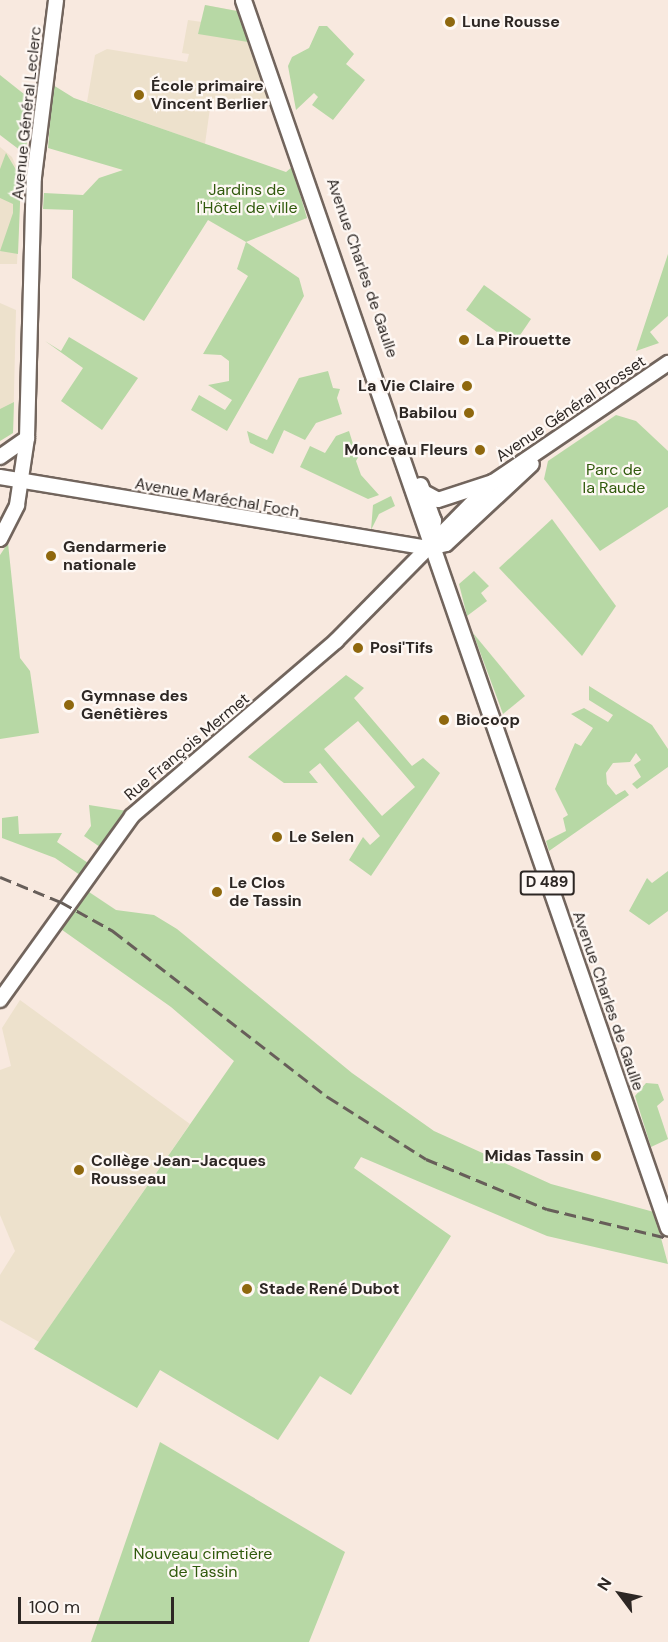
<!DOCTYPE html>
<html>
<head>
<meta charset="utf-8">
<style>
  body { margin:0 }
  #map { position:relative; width:668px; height:1642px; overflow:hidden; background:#f8e9df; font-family:"DM Sans",sans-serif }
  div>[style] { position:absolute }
  .education>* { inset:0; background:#ede1cc }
  .green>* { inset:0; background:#b7d8a5 }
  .roads { filter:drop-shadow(2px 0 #72655d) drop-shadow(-2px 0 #72655d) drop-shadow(0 2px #72655d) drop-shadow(0 -2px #72655d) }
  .secondary>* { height:14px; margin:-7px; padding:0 7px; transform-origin:7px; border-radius:7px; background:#fff }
  .primary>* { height:15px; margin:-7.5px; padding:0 7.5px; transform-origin:7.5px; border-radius:7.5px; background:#fff }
  .rail>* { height:3px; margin-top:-1.5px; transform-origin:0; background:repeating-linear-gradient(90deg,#675e59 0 12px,transparent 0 18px) }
  .dots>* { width:16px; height:16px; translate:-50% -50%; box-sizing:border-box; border:3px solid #fef8f4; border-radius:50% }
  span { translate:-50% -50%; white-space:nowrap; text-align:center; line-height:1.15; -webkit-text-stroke:4.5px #fef8f4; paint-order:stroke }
  .shield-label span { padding:2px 4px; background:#fef8f4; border:2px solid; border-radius:4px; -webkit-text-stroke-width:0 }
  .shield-label { font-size:15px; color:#2d2724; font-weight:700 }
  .poi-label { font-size:16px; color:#2d2724; font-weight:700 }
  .left { translate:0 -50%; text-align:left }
  .right { translate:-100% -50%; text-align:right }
  .street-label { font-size:16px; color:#2d2724 }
  .park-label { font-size:16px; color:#305a0c }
  .north { position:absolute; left:590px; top:1564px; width:60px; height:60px; -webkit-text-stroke:4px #fef8f4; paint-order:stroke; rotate:302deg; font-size:16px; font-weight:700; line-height:24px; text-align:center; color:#2d2724 }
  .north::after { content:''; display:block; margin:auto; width:21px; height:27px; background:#2d2724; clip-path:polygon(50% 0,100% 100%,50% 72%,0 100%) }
  .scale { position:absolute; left:18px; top:1597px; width:156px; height:27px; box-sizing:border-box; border:3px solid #2d2724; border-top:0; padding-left:8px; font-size:18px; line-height:21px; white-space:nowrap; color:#2d2724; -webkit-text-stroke:4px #fef8f4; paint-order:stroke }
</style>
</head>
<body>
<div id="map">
  <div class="education">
    <div style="clip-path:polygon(205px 5px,237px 11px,270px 106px,211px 101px,205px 144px,87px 102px,95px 55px,107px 49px,187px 62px,189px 54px,182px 53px,188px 20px,202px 22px)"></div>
    <div style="clip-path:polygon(0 147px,12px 157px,21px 178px,17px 264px,0 264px)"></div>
    <div style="clip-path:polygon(0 303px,16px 310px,13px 433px,0 441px)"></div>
    <div style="clip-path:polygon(20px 1000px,190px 1124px,39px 1342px,0 1320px,0 1275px,15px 1251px,0 1215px,0 1070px,11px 1066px,2px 1028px)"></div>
  </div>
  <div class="green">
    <div style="clip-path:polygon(205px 5px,237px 11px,248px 42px,198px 34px)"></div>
    <div style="clip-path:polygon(319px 26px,327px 26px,354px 54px,346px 64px,365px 80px,333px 120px,312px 105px,318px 97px,314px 93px,296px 110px,288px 66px,292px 57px,309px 48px)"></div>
    <div style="clip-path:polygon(0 75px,34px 102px,25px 154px,0 135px)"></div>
    <div style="clip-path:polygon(53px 85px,74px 98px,286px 172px,292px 167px,307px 218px,246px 242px,299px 278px,304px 296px,227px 431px,191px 410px,199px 395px,225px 410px,232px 400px,208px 385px,229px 381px,229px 361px,221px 355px,203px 354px,248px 276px,237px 269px,246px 242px,208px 220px,144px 321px,72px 278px,73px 210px,43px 209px,44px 193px,83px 195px,99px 178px,123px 170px,48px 148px)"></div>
    <div style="clip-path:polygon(6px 153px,21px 178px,18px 254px,0 251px,13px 213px,13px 204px,0 198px,0 169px)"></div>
    <div style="clip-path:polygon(668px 254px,668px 316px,650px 332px,659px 343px,636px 351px)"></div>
    <div style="clip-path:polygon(484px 285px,531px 319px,514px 344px,466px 310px)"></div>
    <div style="clip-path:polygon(69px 337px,138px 378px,102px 430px,61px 401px,83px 368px,45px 341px,61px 351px)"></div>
    <div style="clip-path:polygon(328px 371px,333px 388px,340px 389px,337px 398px,342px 414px,316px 423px,305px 440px,284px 430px,273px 454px,250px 443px,247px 431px,267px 440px,299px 378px)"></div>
    <div style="clip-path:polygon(14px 402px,13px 433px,0 441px,0 409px)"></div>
    <div style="clip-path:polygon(616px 415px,636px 421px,668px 451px,668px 507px,600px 551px,544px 479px,548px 461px)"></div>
    <div style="clip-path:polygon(349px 431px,354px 447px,360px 446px,362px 451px,356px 461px,361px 475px,379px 495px,368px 499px,300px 467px,310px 446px,325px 453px,336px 436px)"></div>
    <div style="clip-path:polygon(391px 496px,395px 506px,379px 514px,371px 530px,373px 505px)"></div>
    <div style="clip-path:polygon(552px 519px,616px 606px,582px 656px,499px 568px)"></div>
    <div style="clip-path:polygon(8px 543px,20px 658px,30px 671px,39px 733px,0 739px,0 555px)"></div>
    <div style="clip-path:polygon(474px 571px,489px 586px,481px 593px,487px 601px,467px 616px,459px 584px)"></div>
    <div style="clip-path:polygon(473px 633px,525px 696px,503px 714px)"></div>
    <div style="clip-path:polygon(evenodd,346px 675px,364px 688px,354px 698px,412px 766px,423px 758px,440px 773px,371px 876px,349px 860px,363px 837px,370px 845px,380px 836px,320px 763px,309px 772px,318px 783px,284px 783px,248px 757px,346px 675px,358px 721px,415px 787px,382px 816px,324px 749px,358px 721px)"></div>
    <div style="clip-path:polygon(589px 686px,652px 725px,668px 749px,668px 767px,637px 789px,632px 784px,641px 777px,634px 765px,641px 760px,636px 753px,630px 762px,613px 763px,606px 773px,607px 784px,616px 795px,625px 790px,629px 795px,549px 851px,546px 841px,566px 831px,563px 818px,568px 815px,555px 789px,575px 743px,581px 746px,593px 728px,571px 714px,584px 708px,608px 722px,613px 715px,589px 700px)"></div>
    <div style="clip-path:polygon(89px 805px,127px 811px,100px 847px,84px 836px,91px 826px)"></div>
    <div style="clip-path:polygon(18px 816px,19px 834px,62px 833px,57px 842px,88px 863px,80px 875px,55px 858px,2px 838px,2px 818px)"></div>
    <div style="clip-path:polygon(668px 871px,668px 911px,649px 925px,629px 911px,647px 878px,652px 883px)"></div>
    <div style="clip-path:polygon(86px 890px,116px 910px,154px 915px,177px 929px,352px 1073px,434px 1131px,551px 1184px,654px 1212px,668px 1264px,547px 1236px,361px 1157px,354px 1168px,451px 1236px,351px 1395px,320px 1376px,278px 1440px,160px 1370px,137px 1408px,34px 1349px,234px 1061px,171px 1007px,58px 927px)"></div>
    <div style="clip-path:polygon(646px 1083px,658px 1084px,664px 1100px,657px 1106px,668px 1139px,651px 1147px,635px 1096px)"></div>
    <div style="clip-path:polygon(160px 1442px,345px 1552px,309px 1642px,91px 1642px)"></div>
  </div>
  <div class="roads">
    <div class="secondary">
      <div style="left:0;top:457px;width:33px;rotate:-35deg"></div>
      <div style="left:0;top:477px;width:435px;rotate:9.4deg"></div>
      <div style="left:429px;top:548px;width:17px;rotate:-13deg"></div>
      <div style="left:446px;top:544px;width:117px;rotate:-42.9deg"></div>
      <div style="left:422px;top:491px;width:18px;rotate:29deg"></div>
      <div style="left:438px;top:500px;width:58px;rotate:-18.1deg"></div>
      <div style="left:0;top:539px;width:38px;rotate:-63deg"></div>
      <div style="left:17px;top:505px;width:68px;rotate:-81.5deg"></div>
      <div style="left:27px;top:438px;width:261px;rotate:-88.5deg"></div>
      <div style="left:34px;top:177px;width:178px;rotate:-82.9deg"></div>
      <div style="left:0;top:1000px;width:226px;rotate:-54.3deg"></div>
      <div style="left:132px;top:816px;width:269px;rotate:-40.6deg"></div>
      <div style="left:336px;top:641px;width:223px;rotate:-45.4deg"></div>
      <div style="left:493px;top:482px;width:212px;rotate:-34.2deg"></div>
    </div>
    <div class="primary">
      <div style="left:243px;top:0;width:1299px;rotate:70.91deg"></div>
      <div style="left:420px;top:485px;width:37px;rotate:70deg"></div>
      <div style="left:433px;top:520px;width:23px;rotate:97deg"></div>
    </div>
  </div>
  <div class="rail">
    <div style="left:0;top:877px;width:66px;rotate:22.3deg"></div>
    <div style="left:61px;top:902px;width:60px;rotate:29.1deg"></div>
    <div style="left:113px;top:931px;width:272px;rotate:37.7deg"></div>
    <div style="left:328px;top:1097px;width:116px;rotate:32.3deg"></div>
    <div style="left:426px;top:1159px;width:131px;rotate:22.5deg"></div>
    <div style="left:547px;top:1209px;width:124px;rotate:13.5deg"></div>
  </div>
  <div class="dots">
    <div style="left:450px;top:22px;background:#8f680e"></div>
    <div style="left:139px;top:95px;background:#8f680e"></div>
    <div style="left:464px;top:340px;background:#8f680e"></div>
    <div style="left:467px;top:386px;background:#8f680e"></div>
    <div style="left:469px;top:413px;background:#8f680e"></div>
    <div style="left:480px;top:450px;background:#8f680e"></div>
    <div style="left:51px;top:556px;background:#8f680e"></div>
    <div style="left:358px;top:648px;background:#8f680e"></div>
    <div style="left:69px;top:705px;background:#8f680e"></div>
    <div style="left:444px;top:720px;background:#8f680e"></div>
    <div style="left:277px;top:837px;background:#8f680e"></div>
    <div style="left:217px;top:892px;background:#8f680e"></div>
    <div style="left:596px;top:1156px;background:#8f680e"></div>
    <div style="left:79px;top:1170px;background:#8f680e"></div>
    <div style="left:247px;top:1289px;background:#8f680e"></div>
  </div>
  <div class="shield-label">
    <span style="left:547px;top:883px">D 489</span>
  </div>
  <div class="poi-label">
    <span class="left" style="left:462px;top:22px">Lune Rousse</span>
    <span class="left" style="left:151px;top:95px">École primaire<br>Vincent Berlier</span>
    <span class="left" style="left:476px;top:340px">La Pirouette</span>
    <span class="right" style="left:455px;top:386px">La Vie Claire</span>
    <span class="right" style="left:457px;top:413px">Babilou</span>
    <span class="right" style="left:468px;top:450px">Monceau Fleurs</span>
    <span class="left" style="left:63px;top:556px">Gendarmerie<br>nationale</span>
    <span class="left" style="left:370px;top:648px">Posi'Tifs</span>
    <span class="left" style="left:81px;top:705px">Gymnase des<br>Genêtières</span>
    <span class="left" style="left:456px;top:720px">Biocoop</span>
    <span class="left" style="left:289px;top:837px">Le Selen</span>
    <span class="left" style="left:229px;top:892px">Le Clos<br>de Tassin</span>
    <span class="right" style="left:584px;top:1156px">Midas Tassin</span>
    <span class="left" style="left:91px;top:1170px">Collège Jean-Jacques<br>Rousseau</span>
    <span class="left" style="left:259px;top:1289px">Stade René Dubot</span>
  </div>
  <div class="street-label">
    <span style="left:27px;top:113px;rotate:-84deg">Avenue Général Leclerc</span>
    <span style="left:362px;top:268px;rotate:71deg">Avenue Charles de Gaulle</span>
    <span style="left:571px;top:409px;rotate:-34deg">Avenue Général Brosset</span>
    <span style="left:217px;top:498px;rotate:10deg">Avenue Maréchal Foch</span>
    <span style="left:187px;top:747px;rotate:-40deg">Rue François Mermet</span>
    <span style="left:608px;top:1001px;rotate:71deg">Avenue Charles de Gaulle</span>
  </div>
  <div class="park-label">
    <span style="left:247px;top:199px">Jardins de<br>l'Hôtel de ville</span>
    <span style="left:614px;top:479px">Parc de<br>la Raude</span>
    <span style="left:203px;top:1563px">Nouveau cimetière<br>de Tassin</span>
  </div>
  <div class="north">N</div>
  <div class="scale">100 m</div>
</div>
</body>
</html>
